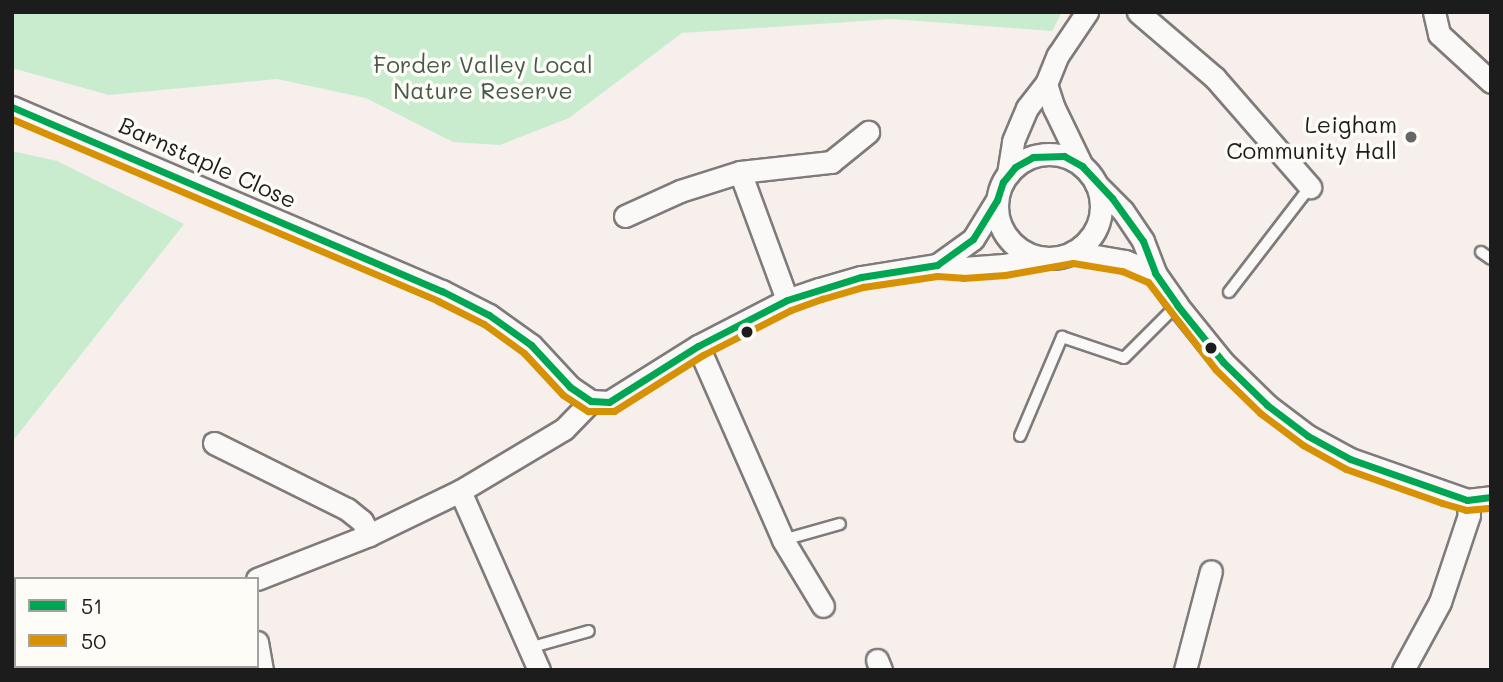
<!DOCTYPE html>
<html>
<head>
<meta charset="utf-8">
<style>
  body { margin:0 }
  #map { position:relative; width:1503px; height:682px; overflow:hidden; background:#f6efec; font-family:Mali,sans-serif }
  div>[style] { position:absolute }
  .green>* { inset:0; background:#c9ecce }
  .roads { filter:drop-shadow(2px 0 #7e7b7a) drop-shadow(-2px 0 #7e7b7a) drop-shadow(0 2px #7e7b7a) drop-shadow(0 -2px #7e7b7a) }
  .lane>* { height:10px; margin:-5px; padding:0 5px; transform-origin:5px; border-radius:5px; background:#faf9f7 }
  .street>* { height:21px; margin:-10.5px; padding:0 10.5px; transform-origin:10.5px; border-radius:10.5px; background:#faf9f7 }
  .street>.ring { margin:-10.5px; padding:0; box-sizing:content-box; background:none; border:21px solid #faf9f7; border-radius:50% }
  .bus-1>* { height:7px; margin:-3.5px; padding:0 3.5px; transform-origin:3.5px; border-radius:3.5px; background:#00a651 }
  .bus-2>* { height:7px; margin:-3.5px; padding:0 3.5px; transform-origin:3.5px; border-radius:3.5px; background:#d69104 }
  .dots>* { width:19px; height:19px; translate:-50% -50%; box-sizing:border-box; border:4px solid #fdfcf7; border-radius:50% }
  span { translate:-50% -50%; white-space:nowrap; text-align:center; line-height:1.15; -webkit-text-stroke:7px #fdfcf7; paint-order:stroke }
  .park-label { font-size:23px; color:#455a4a }
  .poi-label { font-size:23px; color:#1c1c1c }
  .right { translate:-100% -50%; text-align:right }
  .street-label { font-size:23px; color:#1c1c1c }
  .frame { position:absolute; inset:0; border:14px solid #1c1c1c; pointer-events:none }
  .legend { position:absolute; left:14px; top:577px; width:245px; height:91px; box-sizing:border-box; background:#fdfcf7; border:2px solid #a3a29f; margin:0; padding:9px 12px; list-style:none; font-size:21px; color:#1c1c1c }
  .legend li { display:flex; align-items:center; gap:14px; height:35px }
  .legend b { width:35px; border:2px solid #a3a29f }
</style>
</head>
<body>
<div id="map">
  <div class="green">
    <div style="clip-path:polygon(12px 12px,1062px 12px,1052px 31px,892px 19px,682px 33px,569px 118px,500px 145px,453px 142px,366px 98px,277px 79px,109px 95px,12px 68px)"></div>
    <div style="clip-path:polygon(12px 151px,57px 161px,184px 224px,12px 442px)"></div>
  </div>
  <div class="roads">
    <div class="lane">
      <div style="left:1481px;top:252px;width:12px;rotate:35deg"></div>
      <div style="left:1229px;top:292px;width:133px;rotate:-52.4deg"></div>
      <div style="left:1020px;top:436px;width:108px;rotate:-67deg"></div>
      <div style="left:1062px;top:337px;width:65px;rotate:18.7deg"></div>
      <div style="left:1124px;top:358px;width:75px;rotate:-45deg"></div>
      <div style="left:783px;top:540px;width:59px;rotate:-15.7deg"></div>
      <div style="left:529px;top:648px;width:62px;rotate:-15.8deg"></div>
    </div>
    <div class="street">
      <div style="left:1138px;top:12px;width:101px;rotate:40.6deg"></div>
      <div style="left:1215px;top:78px;width:145px;rotate:48.9deg"></div>
      <div style="left:1434px;top:12px;width:23px;rotate:77deg"></div>
      <div style="left:1439px;top:34px;width:71px;rotate:42.7deg"></div>
      <div style="left:1046px;top:84px;width:25px;rotate:72deg"></div>
      <div style="left:1054px;top:108px;width:64px;rotate:64.2deg"></div>
      <div style="left:12px;top:107px;width:468px;rotate:23.2deg"></div>
      <div style="left:442px;top:291px;width:53px;rotate:27.1deg"></div>
      <div style="left:489px;top:315px;width:52px;rotate:35.5deg"></div>
      <div style="left:531px;top:345px;width:57px;rotate:47.1deg"></div>
      <div style="left:570px;top:387px;width:25px;rotate:34deg"></div>
      <div style="left:591px;top:401px;width:18px;rotate:3deg"></div>
      <div style="left:609px;top:402px;width:105px;rotate:-32.2deg"></div>
      <div style="left:698px;top:346px;width:100px;rotate:-27.3deg"></div>
      <div style="left:787px;top:300px;width:34px;rotate:-19deg"></div>
      <div style="left:819px;top:289px;width:44px;rotate:-15.9deg"></div>
      <div style="left:861px;top:277px;width:77px;rotate:-9deg"></div>
      <div style="left:937px;top:265px;width:26px;rotate:7deg"></div>
      <div style="left:963px;top:268px;width:41px;rotate:-4.2deg"></div>
      <div style="left:1004px;top:265px;width:37px;rotate:-11deg"></div>
      <div class="ring" style="left:997px;top:154px;width:83px;height:83px"></div>
      <div style="left:740px;top:172px;width:136px;rotate:69.8deg"></div>
      <div style="left:1008px;top:174px;width:33px;rotate:-81deg"></div>
      <div style="left:1013px;top:141px;width:36px;rotate:-67deg"></div>
      <div style="left:1027px;top:108px;width:31px;rotate:-52deg"></div>
      <div style="left:1046px;top:84px;width:31px;rotate:-68deg"></div>
      <div style="left:1058px;top:55px;width:52px;rotate:-56deg"></div>
      <div style="left:1096px;top:184px;width:38px;rotate:45deg"></div>
      <div style="left:1123px;top:211px;width:36px;rotate:56deg"></div>
      <div style="left:1143px;top:241px;width:34px;rotate:69deg"></div>
      <div style="left:1155px;top:273px;width:39px;rotate:55deg"></div>
      <div style="left:1177px;top:305px;width:73px;rotate:51.1deg"></div>
      <div style="left:1223px;top:362px;width:62px;rotate:44.3deg"></div>
      <div style="left:1267px;top:405px;width:51px;rotate:37.1deg"></div>
      <div style="left:1308px;top:436px;width:48px;rotate:28.7deg"></div>
      <div style="left:1350px;top:459px;width:124px;rotate:19.3deg"></div>
      <div style="left:1467px;top:500px;width:24px;rotate:-7deg"></div>
      <div style="left:625px;top:216px;width:60px;rotate:-24.4deg"></div>
      <div style="left:680px;top:191px;width:63px;rotate:-17.6deg"></div>
      <div style="left:740px;top:172px;width:92px;rotate:-6.3deg"></div>
      <div style="left:831px;top:162px;width:48px;rotate:-39deg"></div>
      <div style="left:1073px;top:252px;width:53px;rotate:9.8deg"></div>
      <div style="left:1125px;top:261px;width:32px;rotate:22deg"></div>
      <div style="left:937px;top:265px;width:44px;rotate:-35.8deg"></div>
      <div style="left:973px;top:239px;width:46px;rotate:-58.4deg"></div>
      <div style="left:698px;top:346px;width:212px;rotate:66.3deg"></div>
      <div style="left:783px;top:540px;width:77px;rotate:58.8deg"></div>
      <div style="left:214px;top:443px;width:148px;rotate:26.4deg"></div>
      <div style="left:347px;top:509px;width:19px;rotate:39deg"></div>
      <div style="left:362px;top:521px;width:16px;rotate:63deg"></div>
      <div style="left:460px;top:491px;width:196px;rotate:66.2deg"></div>
      <div style="left:257px;top:579px;width:120px;rotate:-21.4deg"></div>
      <div style="left:369px;top:535px;width:101px;rotate:-25.8deg"></div>
      <div style="left:460px;top:491px;width:121px;rotate:-30.8deg"></div>
      <div style="left:564px;top:429px;width:39px;rotate:-46deg"></div>
      <div style="left:257px;top:642px;width:28px;rotate:80deg"></div>
      <div style="left:877px;top:660px;width:11px;rotate:68deg"></div>
      <div style="left:1185px;top:670px;width:102px;rotate:-75.3deg"></div>
      <div style="left:1403px;top:670px;width:77px;rotate:-61.4deg"></div>
      <div style="left:1440px;top:602px;width:92px;rotate:-71.6deg"></div>
      <div style="left:1469px;top:515px;width:15px;rotate:-98deg"></div>
    </div>
  </div>
  <div class="bus-1">
    <div style="left:12px;top:107px;width:468px;rotate:23.2deg"></div>
    <div style="left:442px;top:291px;width:53px;rotate:27.1deg"></div>
    <div style="left:489px;top:315px;width:52px;rotate:35.5deg"></div>
    <div style="left:531px;top:345px;width:57px;rotate:47.1deg"></div>
    <div style="left:570px;top:387px;width:25px;rotate:34deg"></div>
    <div style="left:591px;top:401px;width:18px;rotate:3deg"></div>
    <div style="left:609px;top:402px;width:105px;rotate:-32.2deg"></div>
    <div style="left:698px;top:346px;width:100px;rotate:-27.3deg"></div>
    <div style="left:787px;top:300px;width:77px;rotate:-17.3deg"></div>
    <div style="left:861px;top:277px;width:77px;rotate:-9deg"></div>
    <div style="left:937px;top:265px;width:44px;rotate:-35.8deg"></div>
    <div style="left:973px;top:239px;width:46px;rotate:-58.4deg"></div>
    <div style="left:997px;top:200px;width:19px;rotate:-72deg"></div>
    <div style="left:1003px;top:182px;width:19px;rotate:-51deg"></div>
    <div style="left:1015px;top:167px;width:21px;rotate:-29deg"></div>
    <div style="left:1033px;top:157px;width:31px;rotate:-2deg"></div>
    <div style="left:1064px;top:156px;width:21px;rotate:29deg"></div>
    <div style="left:1082px;top:166px;width:44px;rotate:46.8deg"></div>
    <div style="left:1112px;top:198px;width:53px;rotate:54.2deg"></div>
    <div style="left:1143px;top:241px;width:34px;rotate:69deg"></div>
    <div style="left:1155px;top:273px;width:39px;rotate:55deg"></div>
    <div style="left:1177px;top:305px;width:73px;rotate:51.1deg"></div>
    <div style="left:1223px;top:362px;width:62px;rotate:44.3deg"></div>
    <div style="left:1267px;top:405px;width:51px;rotate:37.1deg"></div>
    <div style="left:1308px;top:436px;width:48px;rotate:28.7deg"></div>
    <div style="left:1350px;top:459px;width:124px;rotate:19.3deg"></div>
    <div style="left:1467px;top:500px;width:24px;rotate:-7deg"></div>
  </div>
  <div class="bus-2">
    <div style="left:12px;top:119px;width:463px;rotate:23.1deg"></div>
    <div style="left:438px;top:301px;width:51px;rotate:26.6deg"></div>
    <div style="left:484px;top:324px;width:49px;rotate:35.9deg"></div>
    <div style="left:524px;top:353px;width:57px;rotate:47.1deg"></div>
    <div style="left:563px;top:395px;width:30px;rotate:33deg"></div>
    <div style="left:588px;top:411px;width:26px"></div>
    <div style="left:614px;top:411px;width:105px;rotate:-32.2deg"></div>
    <div style="left:703px;top:355px;width:99px;rotate:-27.1deg"></div>
    <div style="left:791px;top:310px;width:33px;rotate:-20deg"></div>
    <div style="left:822px;top:299px;width:43px;rotate:-16.3deg"></div>
    <div style="left:863px;top:287px;width:75px;rotate:-8.5deg"></div>
    <div style="left:937px;top:276px;width:26px;rotate:4deg"></div>
    <div style="left:963px;top:278px;width:42px;rotate:-4.1deg"></div>
    <div style="left:1005px;top:275px;width:69px;rotate:-10deg"></div>
    <div style="left:1073px;top:263px;width:50px;rotate:9.3deg"></div>
    <div style="left:1122px;top:271px;width:28px;rotate:23deg"></div>
    <div style="left:1148px;top:282px;width:111px;rotate:52.3deg"></div>
    <div style="left:1216px;top:370px;width:62px;rotate:44.3deg"></div>
    <div style="left:1260px;top:413px;width:54px;rotate:36.7deg"></div>
    <div style="left:1303px;top:445px;width:49px;rotate:29.2deg"></div>
    <div style="left:1346px;top:469px;width:102px;rotate:19.5deg"></div>
    <div style="left:1442px;top:503px;width:25px;rotate:16deg"></div>
    <div style="left:1466px;top:510px;width:25px;rotate:-5deg"></div>
  </div>
  <div class="dots">
    <div style="left:1411px;top:137px;background:#686665"></div>
    <div style="left:747px;top:332px;background:#1c1c1c"></div>
    <div style="left:1211px;top:348px;background:#1c1c1c"></div>
  </div>
  <div class="park-label">
    <span style="left:483px;top:77px">Forder Valley Local<br>Nature Reserve</span>
  </div>
  <div class="poi-label">
    <span class="right" style="left:1397px;top:137px">Leigham<br>Community Hall</span>
  </div>
  <div class="street-label">
    <span style="left:208px;top:162px;rotate:24deg">Barnstaple Close</span>
  </div>
  <div class="frame"></div>
  <ul class="legend">
  <li><b style="height:9px;background:#00a651"></b>51</li>
  <li><b style="height:9px;background:#d69104"></b>50</li>
  </ul>
</div>
</body>
</html>
